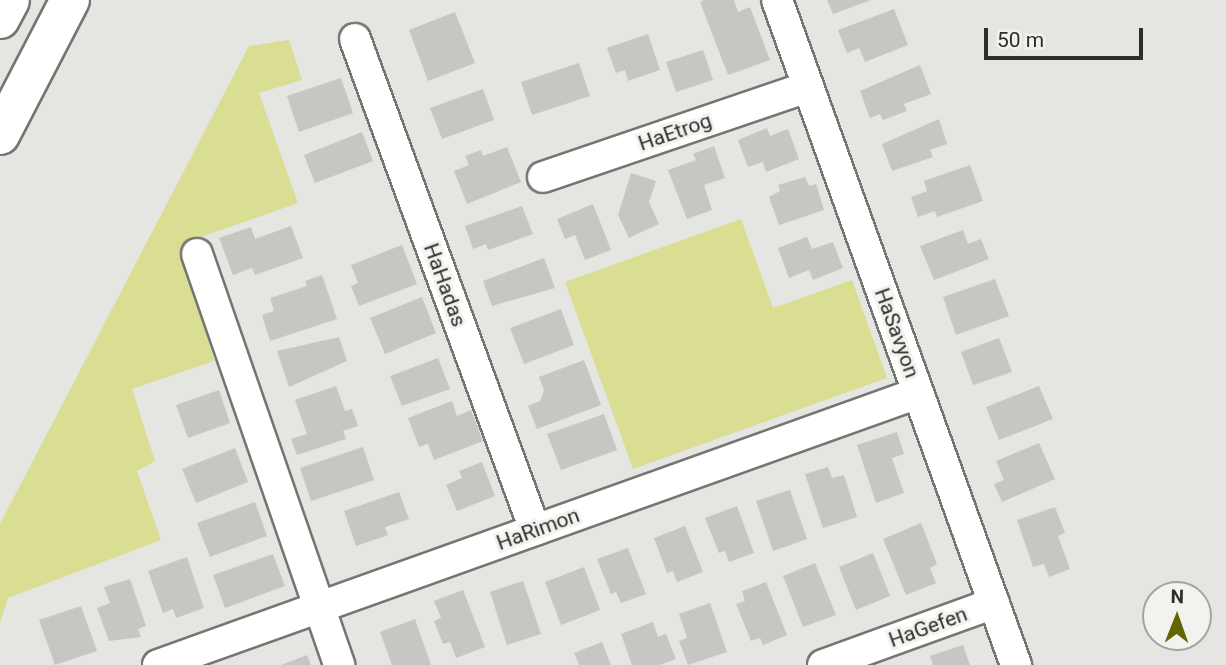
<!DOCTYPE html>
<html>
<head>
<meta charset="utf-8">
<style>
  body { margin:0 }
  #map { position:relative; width:1226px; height:665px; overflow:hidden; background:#e5e5e1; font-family:Roboto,sans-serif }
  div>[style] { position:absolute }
  .green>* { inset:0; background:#d9de92 }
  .building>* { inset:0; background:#c6c6c2 }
  .roads { filter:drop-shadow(2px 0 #757571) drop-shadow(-2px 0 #757571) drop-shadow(0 2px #757571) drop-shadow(0 -2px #757571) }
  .minor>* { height:30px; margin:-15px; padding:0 15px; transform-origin:15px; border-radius:15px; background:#fff }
  .highway>* { height:38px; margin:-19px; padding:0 19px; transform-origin:19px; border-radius:19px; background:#fff }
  span { translate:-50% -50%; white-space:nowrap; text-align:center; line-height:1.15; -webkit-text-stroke:6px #f2f2ee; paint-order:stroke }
  .street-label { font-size:21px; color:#2e2e2c }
  .north { position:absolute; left:1142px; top:581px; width:70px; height:70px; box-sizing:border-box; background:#f2f2ee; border:2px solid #a4a4a0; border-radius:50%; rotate:1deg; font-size:19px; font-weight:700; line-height:28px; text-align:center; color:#2e2e2c }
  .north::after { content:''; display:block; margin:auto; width:24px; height:32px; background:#636602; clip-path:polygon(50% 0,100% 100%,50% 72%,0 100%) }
  .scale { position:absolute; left:984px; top:28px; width:159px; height:32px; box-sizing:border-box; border:4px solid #2e2e2c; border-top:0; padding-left:9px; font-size:21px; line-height:24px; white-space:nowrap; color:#2e2e2c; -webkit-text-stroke:5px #f2f2ee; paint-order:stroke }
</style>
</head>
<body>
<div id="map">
  <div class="green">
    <div style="clip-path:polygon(289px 40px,302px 80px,259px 93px,298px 203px,184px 243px,214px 361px,132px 389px,155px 461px,137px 471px,161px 540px,8px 598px,0 623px,0 524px,249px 46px)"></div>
    <div style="clip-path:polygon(741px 219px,773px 308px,852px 280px,887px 378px,633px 469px,565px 282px)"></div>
  </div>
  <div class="building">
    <div style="clip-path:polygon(704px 0,734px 0,738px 12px,750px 7px,770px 60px,728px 75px,700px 2px)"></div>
    <div style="clip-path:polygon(827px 0,871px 0,833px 14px)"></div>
    <div style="clip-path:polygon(894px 9px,908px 45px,865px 62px,859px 48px,847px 53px,838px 30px)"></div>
    <div style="clip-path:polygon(455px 12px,475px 63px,428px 81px,409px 30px)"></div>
    <div style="clip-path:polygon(648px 34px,660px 70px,628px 81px,625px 70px,616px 73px,607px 48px)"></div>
    <div style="clip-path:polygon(703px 50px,713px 80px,676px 92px,666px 62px)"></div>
    <div style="clip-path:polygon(579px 63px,590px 96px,532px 115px,521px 82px)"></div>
    <div style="clip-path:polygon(920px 65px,931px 94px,904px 104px,907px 111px,883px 120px,880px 114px,870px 118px,860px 91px)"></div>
    <div style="clip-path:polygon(341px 78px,353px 113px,299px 132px,287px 96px)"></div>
    <div style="clip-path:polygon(483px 89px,494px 120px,442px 139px,430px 108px)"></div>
    <div style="clip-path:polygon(939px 119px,947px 144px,930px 150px,933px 157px,892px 171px,882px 144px)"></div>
    <div style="clip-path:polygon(767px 128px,770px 136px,788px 129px,799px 159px,766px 172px,763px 162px,748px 167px,738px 140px)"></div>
    <div style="clip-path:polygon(362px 132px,373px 161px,315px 183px,304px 155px)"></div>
    <div style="clip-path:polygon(714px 146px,725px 178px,704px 185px,712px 210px,687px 219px,668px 170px,696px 160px,693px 154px)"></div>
    <div style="clip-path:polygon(507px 147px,521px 182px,467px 204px,454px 171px,469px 165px,465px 156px,481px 150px,483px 156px)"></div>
    <div style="clip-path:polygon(970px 165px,983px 201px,937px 217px,935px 211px,918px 217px,911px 197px,927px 191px,924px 181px)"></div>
    <div style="clip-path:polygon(631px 173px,656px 181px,649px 202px,659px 224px,629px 238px,618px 215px)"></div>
    <div style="clip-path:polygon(805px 177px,809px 186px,816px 184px,824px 210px,779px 225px,769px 197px,780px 191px,778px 185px)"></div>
    <div style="clip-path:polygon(593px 204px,611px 250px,585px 260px,575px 235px,565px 239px,557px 219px)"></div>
    <div style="clip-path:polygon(522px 206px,533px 234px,488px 250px,486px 244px,473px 249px,465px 226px)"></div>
    <div style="clip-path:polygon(291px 226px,303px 258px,255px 275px,252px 268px,233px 275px,219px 238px,251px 227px,255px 239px)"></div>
    <div style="clip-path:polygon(963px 230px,968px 244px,981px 239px,989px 259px,934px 280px,920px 246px)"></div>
    <div style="clip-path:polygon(807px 237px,812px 249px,833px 242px,843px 268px,813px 280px,809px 270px,789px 278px,778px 248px)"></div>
    <div style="clip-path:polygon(402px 245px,417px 284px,359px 306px,351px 286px,358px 283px,351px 265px)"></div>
    <div style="clip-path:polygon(544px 258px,555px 288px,492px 306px,483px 281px)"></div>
    <div style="clip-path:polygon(322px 275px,337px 319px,270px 341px,262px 315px,274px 311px,270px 298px,307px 286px,305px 281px)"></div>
    <div style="clip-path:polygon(995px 279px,1009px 316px,956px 335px,943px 297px)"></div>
    <div style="clip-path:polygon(422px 297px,436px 333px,385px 354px,370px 318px)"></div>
    <div style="clip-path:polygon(561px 309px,574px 345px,524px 364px,510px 328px)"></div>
    <div style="clip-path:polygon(339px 337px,347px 361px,289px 387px,277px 351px)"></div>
    <div style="clip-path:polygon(999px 338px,1012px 372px,973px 385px,961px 352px)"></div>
    <div style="clip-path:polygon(438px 358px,450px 389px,402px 406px,390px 376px)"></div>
    <div style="clip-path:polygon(584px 360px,601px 405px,537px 429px,528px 406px,540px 401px,544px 390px,539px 377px)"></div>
    <div style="clip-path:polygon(336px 386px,345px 411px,352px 409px,358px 426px,343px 431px,346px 439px,297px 455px,291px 439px,307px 434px,295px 400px)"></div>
    <div style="clip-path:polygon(1039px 386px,1053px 419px,999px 440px,986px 407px)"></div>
    <div style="clip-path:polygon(219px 390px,230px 423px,188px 438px,176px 405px)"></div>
    <div style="clip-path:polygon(452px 401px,457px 416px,471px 410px,483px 441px,434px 460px,428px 444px,419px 447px,408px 418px)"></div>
    <div style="clip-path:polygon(604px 414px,617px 450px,561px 470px,547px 434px)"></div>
    <div style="clip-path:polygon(897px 432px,904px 454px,892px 458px,904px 493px,876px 503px,857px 445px)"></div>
    <div style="clip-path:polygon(1039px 443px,1055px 479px,1002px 502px,994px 484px,1004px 480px,996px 461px)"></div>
    <div style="clip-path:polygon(363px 447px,374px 480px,311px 501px,300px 468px)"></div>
    <div style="clip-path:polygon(235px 448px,248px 482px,196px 503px,182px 469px)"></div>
    <div style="clip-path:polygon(482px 462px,495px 496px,457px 511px,446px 485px,462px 478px,459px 471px)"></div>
    <div style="clip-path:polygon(828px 467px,832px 478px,844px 475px,857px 517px,823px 528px,805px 474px)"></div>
    <div style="clip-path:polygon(790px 490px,807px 539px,773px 551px,756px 501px)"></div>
    <div style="clip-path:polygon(399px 492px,409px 519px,385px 527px,388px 535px,356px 546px,344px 511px)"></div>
    <div style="clip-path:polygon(255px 502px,267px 536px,210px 557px,197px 523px)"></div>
    <div style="clip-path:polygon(737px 506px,754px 553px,729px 562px,725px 551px,719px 553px,705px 518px)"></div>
    <div style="clip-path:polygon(1055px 507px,1065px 533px,1058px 536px,1070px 569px,1049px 577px,1044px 564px,1033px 567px,1017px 520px)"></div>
    <div style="clip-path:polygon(921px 523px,937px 564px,930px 568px,936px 583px,906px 595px,883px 539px)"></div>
    <div style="clip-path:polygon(685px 526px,703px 572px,677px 582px,673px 571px,667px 573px,654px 538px)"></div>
    <div style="clip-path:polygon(628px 548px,646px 594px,621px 603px,616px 592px,611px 594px,597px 559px)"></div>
    <div style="clip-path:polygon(873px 553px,890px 596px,856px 610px,839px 567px)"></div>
    <div style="clip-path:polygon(273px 554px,285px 586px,225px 608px,213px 575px)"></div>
    <div style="clip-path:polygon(187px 557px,204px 608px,176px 618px,173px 609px,163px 613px,148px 571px)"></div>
    <div style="clip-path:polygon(815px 563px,836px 615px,803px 627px,783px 576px)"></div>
    <div style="clip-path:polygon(584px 567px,600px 610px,561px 625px,545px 582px)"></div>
    <div style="clip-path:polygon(130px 579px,146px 626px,138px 629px,141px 637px,109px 641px,97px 608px,110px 603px,104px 587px)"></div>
    <div style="clip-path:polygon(523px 581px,541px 634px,507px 645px,490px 592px)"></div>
    <div style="clip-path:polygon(766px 582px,787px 635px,763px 645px,760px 638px,751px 641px,736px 604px,745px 601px,742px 591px)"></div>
    <div style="clip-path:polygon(463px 590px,485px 647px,456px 658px,450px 642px,443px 644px,434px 621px,441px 618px,434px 601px)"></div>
    <div style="clip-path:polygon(710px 603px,727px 652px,688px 665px,679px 641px,687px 638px,679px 614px)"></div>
    <div style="clip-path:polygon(81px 606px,97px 651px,55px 665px,39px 620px)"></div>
    <div style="clip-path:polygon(415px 619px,431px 665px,392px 665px,380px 632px)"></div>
    <div style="clip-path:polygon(653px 622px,658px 637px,666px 634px,676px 659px,660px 665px,632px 665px,621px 634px)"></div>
    <div style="clip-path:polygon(602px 642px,611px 665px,579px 665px,574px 653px)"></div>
    <div style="clip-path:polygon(963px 645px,970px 665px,933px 665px,930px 656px)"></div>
    <div style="clip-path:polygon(307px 655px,311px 665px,281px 665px)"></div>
  </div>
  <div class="roads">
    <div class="minor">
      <div style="left:777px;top:0;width:707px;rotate:70.23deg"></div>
      <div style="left:355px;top:39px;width:523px;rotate:69.87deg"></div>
      <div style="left:543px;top:177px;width:280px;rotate:-18.8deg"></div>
      <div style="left:197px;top:254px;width:435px;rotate:70.9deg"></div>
      <div style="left:158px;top:665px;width:807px;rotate:-19.69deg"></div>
      <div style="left:823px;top:665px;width:182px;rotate:-19.9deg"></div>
    </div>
    <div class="highway">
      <div style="left:0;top:19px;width:21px;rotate:-62deg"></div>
      <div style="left:0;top:135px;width:152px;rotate:-62.6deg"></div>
    </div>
  </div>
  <div class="street-label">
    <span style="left:675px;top:132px;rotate:-19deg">HaEtrog</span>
    <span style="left:445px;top:285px;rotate:70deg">HaHadas</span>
    <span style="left:897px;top:333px;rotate:70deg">HaSavyon</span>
    <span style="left:538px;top:529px;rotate:-20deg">HaRimon</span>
    <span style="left:928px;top:627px;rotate:-20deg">HaGefen</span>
  </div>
  <div class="north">N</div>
  <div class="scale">50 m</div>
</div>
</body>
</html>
